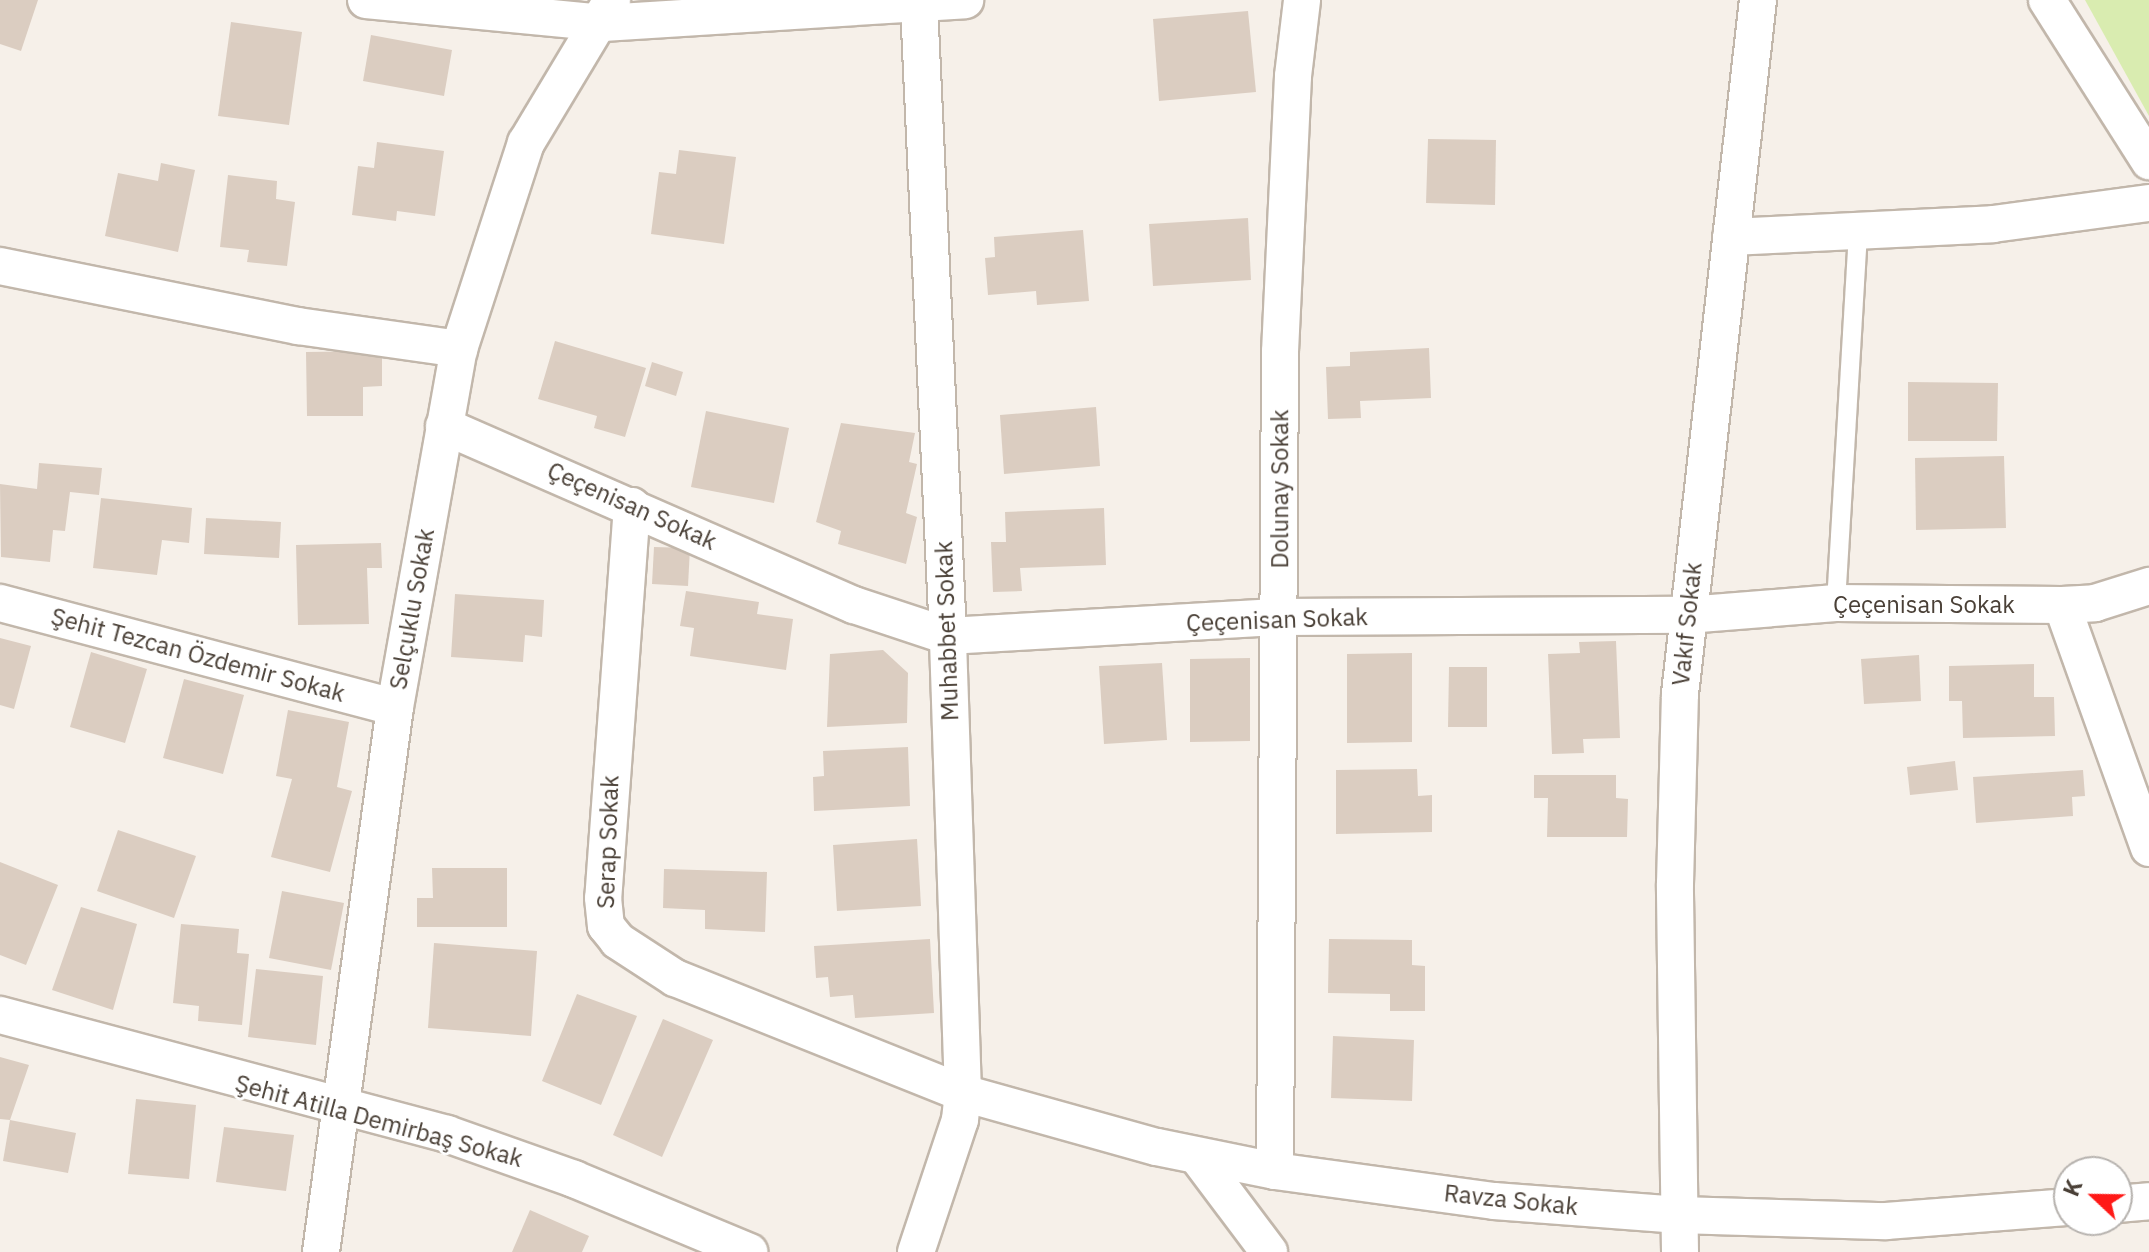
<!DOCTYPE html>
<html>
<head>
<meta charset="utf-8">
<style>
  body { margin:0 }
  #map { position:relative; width:2149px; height:1252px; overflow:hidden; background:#f6f0e9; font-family:"IBM Plex Sans",sans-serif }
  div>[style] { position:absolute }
  .green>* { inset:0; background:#d9ecb0 }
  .building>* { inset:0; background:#dbcdc1 }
  .roads { filter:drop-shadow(2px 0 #c2b7ab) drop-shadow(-2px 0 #c2b7ab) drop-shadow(0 2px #c2b7ab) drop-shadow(0 -2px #c2b7ab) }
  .service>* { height:18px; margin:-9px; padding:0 9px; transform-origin:9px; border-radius:9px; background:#fff }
  .minor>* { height:36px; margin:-18px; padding:0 18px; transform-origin:18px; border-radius:18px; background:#fff }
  span { translate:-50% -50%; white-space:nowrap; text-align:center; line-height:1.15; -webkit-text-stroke:6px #fff; paint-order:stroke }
  .street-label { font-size:24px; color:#4a4037 }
  .north { position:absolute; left:2053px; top:1156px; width:80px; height:80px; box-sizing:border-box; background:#fff; border:2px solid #b7b3af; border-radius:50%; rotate:292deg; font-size:22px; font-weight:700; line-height:32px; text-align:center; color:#4a4037 }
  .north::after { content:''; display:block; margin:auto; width:28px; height:36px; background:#ff1917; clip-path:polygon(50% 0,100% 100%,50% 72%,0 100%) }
</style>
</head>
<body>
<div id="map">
  <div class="green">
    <div style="clip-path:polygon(2085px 0,2149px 0,2149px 116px)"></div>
  </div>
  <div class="building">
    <div style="clip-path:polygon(0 0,38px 0,21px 51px,0 44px)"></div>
    <div style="clip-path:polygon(1248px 11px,1256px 92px,1159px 101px,1153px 19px)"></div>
    <div style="clip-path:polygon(231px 22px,302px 32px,289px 125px,218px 116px)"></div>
    <div style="clip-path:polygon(371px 35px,452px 50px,444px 96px,363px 81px)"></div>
    <div style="clip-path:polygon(1428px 139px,1496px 140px,1495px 205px,1426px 203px)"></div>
    <div style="clip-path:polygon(377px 142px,444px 151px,435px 216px,397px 211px,396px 221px,352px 215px,358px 166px,374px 168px)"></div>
    <div style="clip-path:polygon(679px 150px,736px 157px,724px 244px,651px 234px,659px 172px,676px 174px)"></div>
    <div style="clip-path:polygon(161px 163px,195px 170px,178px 252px,105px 236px,118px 173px,158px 181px)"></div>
    <div style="clip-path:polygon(228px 175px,277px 181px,276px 199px,295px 202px,287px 266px,247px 262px,249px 250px,220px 247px)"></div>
    <div style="clip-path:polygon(1248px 218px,1251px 280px,1153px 286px,1149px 224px)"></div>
    <div style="clip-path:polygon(1083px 230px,1089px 301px,1037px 305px,1036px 291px,988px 295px,985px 258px,995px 257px,994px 237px)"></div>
    <div style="clip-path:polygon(555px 341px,646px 368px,625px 437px,594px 428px,597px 416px,538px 399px)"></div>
    <div style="clip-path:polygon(1429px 348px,1431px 398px,1360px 401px,1361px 418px,1328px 419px,1326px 367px,1350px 366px,1350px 352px)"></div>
    <div style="clip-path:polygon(382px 351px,382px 386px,363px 387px,363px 416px,307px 416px,306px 352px)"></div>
    <div style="clip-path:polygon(652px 362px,683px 372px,676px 396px,645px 386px)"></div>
    <div style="clip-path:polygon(1908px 382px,1998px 383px,1997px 441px,1908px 441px)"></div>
    <div style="clip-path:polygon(1096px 407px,1100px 466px,1004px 474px,1000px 415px)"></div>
    <div style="clip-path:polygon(706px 411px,789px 428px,774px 503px,691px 487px)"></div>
    <div style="clip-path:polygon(841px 423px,915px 433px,909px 462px,917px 464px,906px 513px,917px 517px,906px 564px,838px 544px,841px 531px,816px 522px)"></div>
    <div style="clip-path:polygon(2004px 456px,2006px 528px,1916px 530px,1915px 458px)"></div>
    <div style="clip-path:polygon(39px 463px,102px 468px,99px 495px,70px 492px,65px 531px,53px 530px,50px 562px,1px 557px,0 484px,37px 489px)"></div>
    <div style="clip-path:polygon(101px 498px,192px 508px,189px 543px,162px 540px,157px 575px,93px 568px)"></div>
    <div style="clip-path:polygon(1104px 508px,1106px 565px,1020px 568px,1022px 591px,993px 592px,991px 542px,1006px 542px,1005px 512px)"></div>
    <div style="clip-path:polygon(206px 518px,281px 522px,279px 558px,204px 554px)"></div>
    <div style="clip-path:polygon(381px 543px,382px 568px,367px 568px,369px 624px,298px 625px,296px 545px)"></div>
    <div style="clip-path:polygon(654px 547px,690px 548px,688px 586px,652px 584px)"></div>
    <div style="clip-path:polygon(686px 591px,759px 602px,757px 614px,793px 619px,786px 670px,690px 656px,694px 628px,680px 626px)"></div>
    <div style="clip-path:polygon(455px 594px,544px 600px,542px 637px,525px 635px,523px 662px,451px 657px)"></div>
    <div style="clip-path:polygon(0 638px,31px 646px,14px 709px,0 705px)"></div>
    <div style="clip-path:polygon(1616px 641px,1620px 738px,1583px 739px,1584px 753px,1552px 754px,1548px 654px,1580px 653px,1579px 642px)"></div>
    <div style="clip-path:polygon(883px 650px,908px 673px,907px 723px,827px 727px,830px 654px)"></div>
    <div style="clip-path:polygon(91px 652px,147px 669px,125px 743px,70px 727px)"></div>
    <div style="clip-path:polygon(1412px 653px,1412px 742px,1347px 743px,1347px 654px)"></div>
    <div style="clip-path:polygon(1919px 655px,1921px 701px,1864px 704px,1861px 659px)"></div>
    <div style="clip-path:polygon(1250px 658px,1250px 741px,1190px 742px,1190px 659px)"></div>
    <div style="clip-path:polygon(1162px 663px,1167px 740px,1104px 744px,1099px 666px)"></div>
    <div style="clip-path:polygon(2034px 664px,2034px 697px,2054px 697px,2055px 736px,1963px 738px,1962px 701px,1949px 701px,1949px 666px)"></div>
    <div style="clip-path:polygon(1449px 667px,1487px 667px,1487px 727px,1448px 727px)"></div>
    <div style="clip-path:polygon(184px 679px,244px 695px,223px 774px,163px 758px)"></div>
    <div style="clip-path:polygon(288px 710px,349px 722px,337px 787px,352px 791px,330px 872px,271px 857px,292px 779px,276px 776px)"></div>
    <div style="clip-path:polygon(908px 747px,910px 806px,814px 811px,813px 777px,824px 776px,823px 751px)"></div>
    <div style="clip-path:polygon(1955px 761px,1958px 790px,1910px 795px,1907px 767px)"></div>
    <div style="clip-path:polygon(1417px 769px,1418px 796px,1432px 795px,1432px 832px,1336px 834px,1336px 770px)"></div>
    <div style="clip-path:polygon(2083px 770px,2085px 796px,2072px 797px,2073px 816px,1976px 823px,1973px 777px)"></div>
    <div style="clip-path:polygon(1534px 775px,1616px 775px,1616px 798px,1628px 799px,1627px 837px,1547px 837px,1548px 798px,1534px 798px)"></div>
    <div style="clip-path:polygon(118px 830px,196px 856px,174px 918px,97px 891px)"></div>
    <div style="clip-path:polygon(917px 839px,921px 906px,837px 911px,833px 845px)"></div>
    <div style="clip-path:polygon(0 862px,58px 885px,26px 965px,0 955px)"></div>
    <div style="clip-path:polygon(432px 868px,507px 868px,507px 927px,417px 927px,417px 898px,433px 898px)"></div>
    <div style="clip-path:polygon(664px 869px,767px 872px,765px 932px,705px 929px,705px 910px,663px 908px)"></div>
    <div style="clip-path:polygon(282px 891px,344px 903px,331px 970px,269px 958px)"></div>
    <div style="clip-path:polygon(81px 907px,137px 924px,113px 1010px,52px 990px)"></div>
    <div style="clip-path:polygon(181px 924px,239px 929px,237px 953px,249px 954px,242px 1025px,198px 1021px,199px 1006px,173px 1003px)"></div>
    <div style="clip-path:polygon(930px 939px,934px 1013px,855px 1018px,853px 995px,830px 997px,828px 977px,816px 978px,814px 946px)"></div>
    <div style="clip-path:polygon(1329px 939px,1412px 940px,1412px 965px,1425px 966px,1425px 1011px,1390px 1011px,1390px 994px,1328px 993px)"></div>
    <div style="clip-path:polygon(434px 943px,537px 951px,531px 1036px,428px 1028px)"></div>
    <div style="clip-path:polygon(256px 969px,323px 976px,316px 1045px,248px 1037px)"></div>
    <div style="clip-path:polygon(577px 994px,637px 1016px,601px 1105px,542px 1081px)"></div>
    <div style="clip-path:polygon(663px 1019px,713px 1040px,662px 1157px,613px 1135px)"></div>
    <div style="clip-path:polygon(1333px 1036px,1414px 1040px,1412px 1101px,1331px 1098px)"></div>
    <div style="clip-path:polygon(0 1057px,29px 1065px,10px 1120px,0 1119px)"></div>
    <div style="clip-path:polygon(136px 1099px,196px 1105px,189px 1179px,128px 1174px)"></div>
    <div style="clip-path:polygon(10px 1120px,76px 1133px,68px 1173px,3px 1161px)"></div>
    <div style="clip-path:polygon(224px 1127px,294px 1135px,286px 1191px,216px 1182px)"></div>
    <div style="clip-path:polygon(530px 1210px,589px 1236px,582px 1252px,512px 1252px)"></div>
  </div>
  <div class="roads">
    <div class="service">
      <div style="left:1836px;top:603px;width:373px;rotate:-86.6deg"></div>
    </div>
    <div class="minor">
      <div style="left:366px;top:0;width:238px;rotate:5.5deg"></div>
      <div style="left:603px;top:23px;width:363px;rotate:-3.6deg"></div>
      <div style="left:2047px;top:0;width:191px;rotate:57.6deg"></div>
      <div style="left:1731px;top:237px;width:262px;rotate:-2.8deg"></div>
      <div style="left:1993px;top:224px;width:157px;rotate:-7.7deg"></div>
      <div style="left:0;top:266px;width:304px;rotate:11.4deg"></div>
      <div style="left:298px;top:326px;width:163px;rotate:8.1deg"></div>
      <div style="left:444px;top:426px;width:447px;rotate:23.6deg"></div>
      <div style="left:854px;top:605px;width:99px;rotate:18.3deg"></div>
      <div style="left:948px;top:636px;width:333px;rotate:-3.3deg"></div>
      <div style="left:1280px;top:617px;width:407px;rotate:-0.3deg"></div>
      <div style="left:1687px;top:615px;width:149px;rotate:-4.6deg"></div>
      <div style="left:1836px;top:603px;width:226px;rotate:0.5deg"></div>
      <div style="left:2062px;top:605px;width:33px;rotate:-3deg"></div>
      <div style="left:2095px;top:603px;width:57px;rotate:-17.5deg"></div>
      <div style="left:632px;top:506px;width:393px;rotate:94.2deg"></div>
      <div style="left:603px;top:898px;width:28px;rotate:84deg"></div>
      <div style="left:606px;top:926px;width:19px;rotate:51deg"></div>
      <div style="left:618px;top:941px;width:68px;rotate:33deg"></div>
      <div style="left:675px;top:978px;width:310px;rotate:21.8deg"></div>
      <div style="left:963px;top:1093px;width:201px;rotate:15.6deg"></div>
      <div style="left:1157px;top:1147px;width:120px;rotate:11.5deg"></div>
      <div style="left:1275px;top:1171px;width:221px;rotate:7.8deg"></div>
      <div style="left:1494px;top:1201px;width:186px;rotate:4.3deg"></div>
      <div style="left:1679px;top:1215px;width:207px;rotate:1.7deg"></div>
      <div style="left:1886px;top:1221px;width:184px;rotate:-4.4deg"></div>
      <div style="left:0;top:603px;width:408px;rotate:14.8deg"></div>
      <div style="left:2062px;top:605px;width:258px;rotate:70.3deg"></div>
      <div style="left:0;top:1015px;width:463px;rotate:14.9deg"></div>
      <div style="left:447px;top:1134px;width:135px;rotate:19.5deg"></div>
      <div style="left:574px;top:1179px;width:190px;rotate:22.6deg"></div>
      <div style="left:1197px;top:1156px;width:120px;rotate:53.1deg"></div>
      <div style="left:1275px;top:1171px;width:819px;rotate:-89.65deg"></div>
      <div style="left:1280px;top:352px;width:276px;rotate:-87.3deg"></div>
      <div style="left:1293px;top:76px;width:77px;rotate:-83.2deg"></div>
      <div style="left:2117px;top:1204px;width:32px;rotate:-5deg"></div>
      <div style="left:321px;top:1252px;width:550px;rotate:-82.27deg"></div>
      <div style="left:395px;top:707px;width:364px;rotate:-79.9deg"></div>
      <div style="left:459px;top:349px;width:217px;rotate:-72deg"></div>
      <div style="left:526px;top:143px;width:167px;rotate:-59deg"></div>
      <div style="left:916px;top:1252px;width:139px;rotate:-71.6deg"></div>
      <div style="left:960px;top:1120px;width:27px;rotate:-84deg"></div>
      <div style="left:963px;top:1093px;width:457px;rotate:-91.9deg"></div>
      <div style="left:948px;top:636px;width:633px;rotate:-92.63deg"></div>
      <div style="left:1680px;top:1252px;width:368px;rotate:-90.8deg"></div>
      <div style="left:1675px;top:884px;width:190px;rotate:-88.5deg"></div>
      <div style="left:1680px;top:694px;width:698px;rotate:-83.59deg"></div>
    </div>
  </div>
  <div class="street-label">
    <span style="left:1280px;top:489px;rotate:-90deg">Dolunay Sokak</span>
    <span style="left:632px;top:506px;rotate:24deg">Çeçenisan Sokak</span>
    <span style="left:1924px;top:605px">Çeçenisan Sokak</span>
    <span style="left:412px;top:609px;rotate:-80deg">Selçuklu Sokak</span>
    <span style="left:1277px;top:620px;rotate:-2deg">Çeçenisan Sokak</span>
    <span style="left:1687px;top:624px;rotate:-84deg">Vakıf Sokak</span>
    <span style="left:947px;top:631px;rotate:-92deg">Muhabbet Sokak</span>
    <span style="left:198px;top:655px;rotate:15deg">Şehit Tezcan Özdemir Sokak</span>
    <span style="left:608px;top:842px;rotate:-88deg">Serap Sokak</span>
    <span style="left:379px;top:1121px;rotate:15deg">Şehit Atilla Demirbaş Sokak</span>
    <span style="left:1511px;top:1200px;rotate:6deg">Ravza Sokak</span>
  </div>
  <div class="north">K</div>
</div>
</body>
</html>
